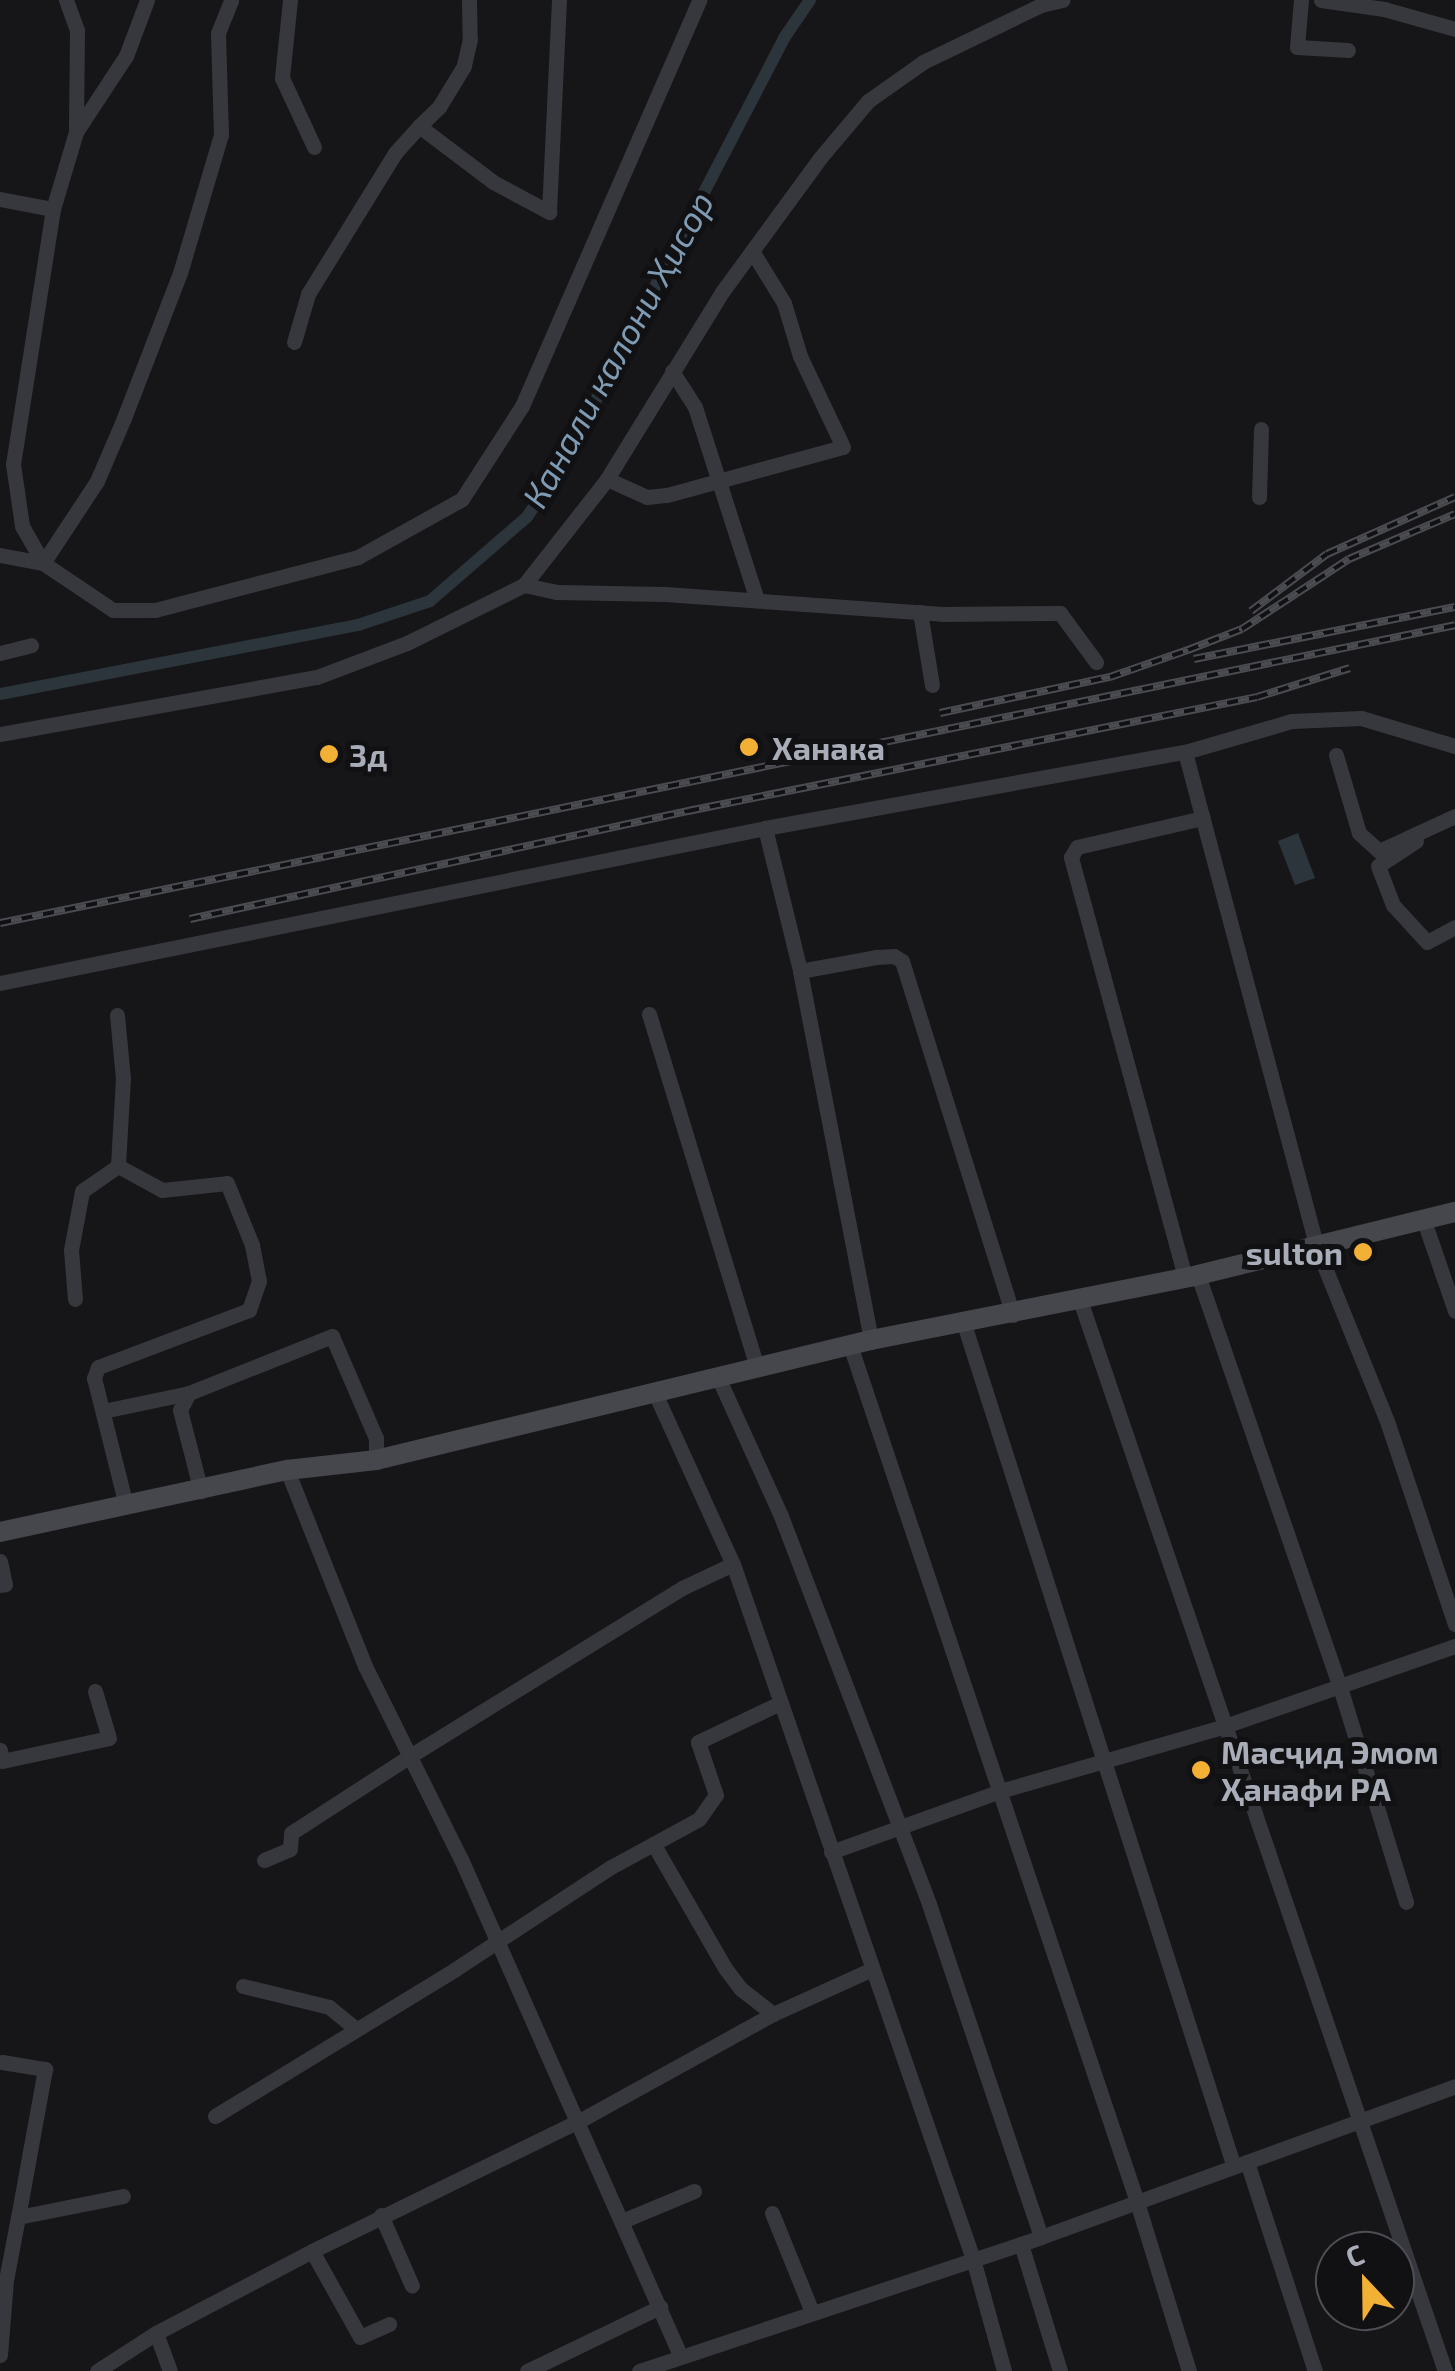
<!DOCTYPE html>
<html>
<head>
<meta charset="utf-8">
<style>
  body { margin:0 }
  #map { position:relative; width:1455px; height:2371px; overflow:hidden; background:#161618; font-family:"Exo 2",sans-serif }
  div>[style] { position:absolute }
  .water>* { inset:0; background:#2c353c }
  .canal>* { height:12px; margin:-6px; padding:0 6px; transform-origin:6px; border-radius:6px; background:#2c353c }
  .street>* { height:15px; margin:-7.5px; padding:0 7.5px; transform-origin:7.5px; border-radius:7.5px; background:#37383d }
  .secondary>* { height:20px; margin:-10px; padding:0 10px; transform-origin:10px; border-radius:10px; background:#45474d }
  .rail>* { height:8px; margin-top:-4px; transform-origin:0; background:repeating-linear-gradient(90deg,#111113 0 11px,#4a4c52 0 22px); box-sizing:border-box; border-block:2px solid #4a4c52 }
  .dots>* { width:28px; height:28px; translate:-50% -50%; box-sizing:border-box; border:5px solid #111113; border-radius:50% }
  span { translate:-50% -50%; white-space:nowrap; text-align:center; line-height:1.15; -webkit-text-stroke:10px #111113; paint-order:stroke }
  .poi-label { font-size:32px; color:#a8adb8; font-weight:700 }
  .left { translate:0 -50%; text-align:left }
  .right { translate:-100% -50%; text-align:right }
  .water-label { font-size:35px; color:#7f9bb3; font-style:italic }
  .north { position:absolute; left:1315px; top:2231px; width:100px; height:100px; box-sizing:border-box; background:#111113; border:2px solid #4d4f55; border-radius:50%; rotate:338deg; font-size:28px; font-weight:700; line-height:40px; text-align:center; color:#a8adb8 }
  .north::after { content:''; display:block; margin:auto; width:35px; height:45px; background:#f2b134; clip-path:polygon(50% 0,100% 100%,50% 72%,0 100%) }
</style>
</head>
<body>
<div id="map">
  <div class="water">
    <div style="clip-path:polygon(1298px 833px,1315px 878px,1295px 885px,1278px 841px)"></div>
  </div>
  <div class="canal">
    <div style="left:0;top:694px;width:365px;rotate:-10.9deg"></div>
    <div style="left:358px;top:625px;width:76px;rotate:-18.4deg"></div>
    <div style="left:430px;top:601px;width:128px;rotate:-40.9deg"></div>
    <div style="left:527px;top:517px;width:63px;rotate:-56.1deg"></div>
    <div style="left:562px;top:465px;width:481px;rotate:-62.5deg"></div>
    <div style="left:784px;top:38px;width:46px;rotate:-55.6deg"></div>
  </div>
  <div class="street">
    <div style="left:66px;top:0;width:32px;rotate:70deg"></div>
    <div style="left:77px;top:30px;width:102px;rotate:90.6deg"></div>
    <div style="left:76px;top:132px;width:80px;rotate:106.6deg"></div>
    <div style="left:53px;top:209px;width:258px;rotate:98.9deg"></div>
    <div style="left:13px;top:464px;width:63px;rotate:81.7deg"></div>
    <div style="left:22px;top:526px;width:43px;rotate:60.4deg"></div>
    <div style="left:43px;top:563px;width:84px;rotate:33.9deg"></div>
    <div style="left:113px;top:610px;width:42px"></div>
    <div style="left:155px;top:610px;width:210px;rotate:-14.6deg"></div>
    <div style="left:358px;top:557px;width:119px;rotate:-29.1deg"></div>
    <div style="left:462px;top:499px;width:111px;rotate:-57.2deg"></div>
    <div style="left:522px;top:406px;width:443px;rotate:-66.4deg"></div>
    <div style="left:290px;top:0;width:78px;rotate:95.9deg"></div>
    <div style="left:282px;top:78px;width:76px;rotate:65.1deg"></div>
    <div style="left:469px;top:0;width:39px;rotate:89deg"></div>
    <div style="left:470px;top:39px;width:28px;rotate:103deg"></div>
    <div style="left:464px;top:66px;width:48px;rotate:121.4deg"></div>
    <div style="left:439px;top:107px;width:28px;rotate:136deg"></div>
    <div style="left:419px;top:126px;width:93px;rotate:37.1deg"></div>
    <div style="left:493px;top:182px;width:64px;rotate:28.2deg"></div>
    <div style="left:549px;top:212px;width:212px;rotate:-87.3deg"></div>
    <div style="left:1301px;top:0;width:47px;rotate:94.9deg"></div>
    <div style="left:1297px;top:47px;width:51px;rotate:3.4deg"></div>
    <div style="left:1321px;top:0;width:64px;rotate:8.1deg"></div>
    <div style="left:1384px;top:9px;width:74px;rotate:15.7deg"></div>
    <div style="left:76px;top:132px;width:91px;rotate:-56.7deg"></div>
    <div style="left:126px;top:56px;width:60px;rotate:-69.4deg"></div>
    <div style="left:0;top:199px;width:54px;rotate:10.7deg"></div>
    <div style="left:294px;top:342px;width:50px;rotate:-73.7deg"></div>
    <div style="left:308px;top:294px;width:166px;rotate:-58.3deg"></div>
    <div style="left:395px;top:153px;width:36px;rotate:-48deg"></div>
    <div style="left:672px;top:371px;width:43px;rotate:57.4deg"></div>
    <div style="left:695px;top:407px;width:203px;rotate:72.2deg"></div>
    <div style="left:607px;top:479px;width:44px;rotate:24.2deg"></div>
    <div style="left:647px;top:497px;width:20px;rotate:-6deg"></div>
    <div style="left:667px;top:495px;width:182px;rotate:-15.3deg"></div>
    <div style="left:843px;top:447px;width:101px;rotate:-115.3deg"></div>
    <div style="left:800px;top:356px;width:55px;rotate:-106.8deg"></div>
    <div style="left:784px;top:303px;width:61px;rotate:-121.6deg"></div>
    <div style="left:1259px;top:497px;width:68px;rotate:-88.3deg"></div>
    <div style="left:0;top:555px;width:44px;rotate:10.5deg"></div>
    <div style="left:43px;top:563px;width:98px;rotate:-56.6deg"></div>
    <div style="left:97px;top:481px;width:69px;rotate:-66.8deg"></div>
    <div style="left:124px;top:418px;width:155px;rotate:-68.9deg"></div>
    <div style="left:180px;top:273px;width:144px;rotate:-73.5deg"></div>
    <div style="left:221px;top:135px;width:102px;rotate:-91.7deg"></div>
    <div style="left:218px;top:33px;width:35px;rotate:-68deg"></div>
    <div style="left:524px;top:585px;width:34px;rotate:12deg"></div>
    <div style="left:557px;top:592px;width:108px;rotate:1.1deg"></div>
    <div style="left:665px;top:594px;width:278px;rotate:4.1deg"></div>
    <div style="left:942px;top:614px;width:118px;rotate:-0.5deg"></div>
    <div style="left:1060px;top:613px;width:61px;rotate:53.7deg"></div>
    <div style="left:920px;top:612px;width:74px;rotate:80.7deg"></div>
    <div style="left:0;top:653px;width:32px;rotate:-14deg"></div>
    <div style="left:0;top:734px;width:322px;rotate:-10.2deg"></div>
    <div style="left:317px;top:677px;width:96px;rotate:-20.7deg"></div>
    <div style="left:407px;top:643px;width:131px;rotate:-26.4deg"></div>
    <div style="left:524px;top:585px;width:135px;rotate:-51.9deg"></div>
    <div style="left:607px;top:479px;width:220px;rotate:-58.4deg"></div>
    <div style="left:722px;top:292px;width:166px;rotate:-53.8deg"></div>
    <div style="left:820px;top:158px;width:75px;rotate:-49.9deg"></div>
    <div style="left:868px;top:101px;width:67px;rotate:-35.3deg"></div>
    <div style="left:923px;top:62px;width:131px;rotate:-25.8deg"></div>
    <div style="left:1041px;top:5px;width:22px;rotate:-13deg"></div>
    <div style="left:1185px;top:752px;width:513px;rotate:75.1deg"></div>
    <div style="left:1317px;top:1248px;width:190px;rotate:68deg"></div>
    <div style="left:1388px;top:1424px;width:211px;rotate:71.5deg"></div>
    <div style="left:1336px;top:755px;width:81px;rotate:73.6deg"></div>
    <div style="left:1359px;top:833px;width:27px;rotate:42deg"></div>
    <div style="left:1379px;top:851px;width:84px;rotate:-24.7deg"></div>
    <div style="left:765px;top:828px;width:147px;rotate:76.2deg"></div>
    <div style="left:800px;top:971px;width:376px;rotate:79.1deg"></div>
    <div style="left:1416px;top:841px;width:45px;rotate:146.7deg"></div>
    <div style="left:1378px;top:866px;width:42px;rotate:69deg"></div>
    <div style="left:1393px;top:905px;width:50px;rotate:47.4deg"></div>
    <div style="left:1427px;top:942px;width:32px;rotate:-28deg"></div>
    <div style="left:800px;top:971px;width:77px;rotate:-10.4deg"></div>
    <div style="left:876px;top:957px;width:18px;rotate:-3deg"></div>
    <div style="left:894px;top:956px;width:9px;rotate:32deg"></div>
    <div style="left:902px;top:961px;width:371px;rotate:72.6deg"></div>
    <div style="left:0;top:983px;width:781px;rotate:-11.45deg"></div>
    <div style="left:765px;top:828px;width:427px;rotate:-10.3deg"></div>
    <div style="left:1185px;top:752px;width:111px;rotate:-16.2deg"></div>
    <div style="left:1292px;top:721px;width:69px;rotate:-2.5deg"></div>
    <div style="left:1361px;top:718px;width:98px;rotate:16.6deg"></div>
    <div style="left:649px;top:1014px;width:370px;rotate:73deg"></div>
    <div style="left:117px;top:1015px;width:63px;rotate:84.6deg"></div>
    <div style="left:123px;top:1078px;width:88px;rotate:93.3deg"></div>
    <div style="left:118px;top:1166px;width:50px;rotate:28.6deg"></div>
    <div style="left:162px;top:1190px;width:65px;rotate:-6.1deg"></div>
    <div style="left:227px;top:1183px;width:67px;rotate:68deg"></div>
    <div style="left:252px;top:1245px;width:37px;rotate:79deg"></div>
    <div style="left:259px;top:1281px;width:31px;rotate:109deg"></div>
    <div style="left:249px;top:1310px;width:161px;rotate:159.3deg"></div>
    <div style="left:98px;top:1367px;width:12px;rotate:110deg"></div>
    <div style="left:94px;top:1378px;width:127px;rotate:75.9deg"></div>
    <div style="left:1423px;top:1218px;width:98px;rotate:71deg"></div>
    <div style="left:1198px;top:1275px;width:433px;rotate:71deg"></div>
    <div style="left:1339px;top:1684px;width:228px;rotate:72.9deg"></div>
    <div style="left:1185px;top:1277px;width:435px;rotate:-105.2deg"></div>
    <div style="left:1071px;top:857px;width:12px;rotate:-59deg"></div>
    <div style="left:1077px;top:847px;width:129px;rotate:-13deg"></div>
    <div style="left:75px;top:1299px;width:49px;rotate:-94.7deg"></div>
    <div style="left:71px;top:1250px;width:60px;rotate:-79.4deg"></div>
    <div style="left:82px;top:1191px;width:44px;rotate:-34.8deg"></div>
    <div style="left:1080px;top:1300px;width:1131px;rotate:71.18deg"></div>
    <div style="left:963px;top:1321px;width:888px;rotate:72.24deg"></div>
    <div style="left:850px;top:1345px;width:904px;rotate:71.48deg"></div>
    <div style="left:1137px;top:2202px;width:177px;rotate:72.9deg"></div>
    <div style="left:718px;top:1377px;width:153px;rotate:65.6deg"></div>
    <div style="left:781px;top:1516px;width:415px;rotate:69.1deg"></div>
    <div style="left:929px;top:1904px;width:351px;rotate:71.4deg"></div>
    <div style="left:654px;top:1391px;width:190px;rotate:65.5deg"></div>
    <div style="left:733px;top:1564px;width:735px;rotate:70.95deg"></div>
    <div style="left:973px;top:2259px;width:116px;rotate:74.5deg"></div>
    <div style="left:189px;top:1393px;width:19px;rotate:118deg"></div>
    <div style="left:180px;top:1410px;width:84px;rotate:75.5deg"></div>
    <div style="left:103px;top:1411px;width:88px;rotate:-11.8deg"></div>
    <div style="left:189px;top:1393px;width:154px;rotate:-21.7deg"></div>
    <div style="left:332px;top:1336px;width:111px;rotate:66.7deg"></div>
    <div style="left:376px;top:1438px;width:22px;rotate:90deg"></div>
    <div style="left:287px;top:1470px;width:211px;rotate:68.3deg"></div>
    <div style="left:365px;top:1666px;width:216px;rotate:63.6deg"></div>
    <div style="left:461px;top:1859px;width:542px;rotate:66.18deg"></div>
    <div style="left:0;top:1561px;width:24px;rotate:78deg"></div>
    <div style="left:5px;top:1584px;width:5px;rotate:169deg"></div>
    <div style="left:0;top:1750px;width:11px;rotate:80deg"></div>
    <div style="left:2px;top:1761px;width:109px;rotate:-12.1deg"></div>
    <div style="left:109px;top:1738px;width:49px;rotate:-106.6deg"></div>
    <div style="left:654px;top:1845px;width:142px;rotate:60deg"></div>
    <div style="left:725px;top:1968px;width:26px;rotate:53deg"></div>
    <div style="left:741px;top:1989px;width:41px;rotate:38deg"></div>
    <div style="left:831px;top:1852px;width:180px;rotate:-19.8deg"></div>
    <div style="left:1000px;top:1791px;width:231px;rotate:-16.1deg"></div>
    <div style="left:1222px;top:1727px;width:247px;rotate:-19.2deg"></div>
    <div style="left:264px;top:1860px;width:28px;rotate:-23deg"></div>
    <div style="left:290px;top:1849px;width:16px;rotate:-86deg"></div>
    <div style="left:291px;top:1833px;width:142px;rotate:-32.9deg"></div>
    <div style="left:410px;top:1756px;width:320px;rotate:-31.7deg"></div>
    <div style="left:682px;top:1588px;width:56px;rotate:-25.2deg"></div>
    <div style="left:243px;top:1986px;width:89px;rotate:13.7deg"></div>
    <div style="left:329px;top:2007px;width:33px;rotate:39deg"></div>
    <div style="left:2px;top:2062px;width:44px;rotate:9.2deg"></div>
    <div style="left:45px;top:2069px;width:150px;rotate:100.3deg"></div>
    <div style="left:215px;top:2116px;width:280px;rotate:-31.4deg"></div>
    <div style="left:454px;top:1970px;width:188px;rotate:-33.3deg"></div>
    <div style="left:611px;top:1867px;width:100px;rotate:-28.6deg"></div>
    <div style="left:699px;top:1819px;width:29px;rotate:-55deg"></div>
    <div style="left:716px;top:1795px;width:56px;rotate:-108.8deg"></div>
    <div style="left:698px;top:1742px;width:89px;rotate:-25.4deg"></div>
    <div style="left:1247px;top:2162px;width:220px;rotate:72deg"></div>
    <div style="left:772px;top:2213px;width:107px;rotate:68deg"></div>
    <div style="left:381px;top:2215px;width:77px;rotate:66.4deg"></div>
    <div style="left:622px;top:2221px;width:78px;rotate:-22.6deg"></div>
    <div style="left:1021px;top:2244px;width:133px;rotate:72.9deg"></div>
    <div style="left:312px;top:2251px;width:98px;rotate:60.8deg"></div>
    <div style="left:360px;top:2337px;width:32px;rotate:-24deg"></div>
    <div style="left:156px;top:2333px;width:40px;rotate:69.8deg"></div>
    <div style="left:0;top:2355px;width:75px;rotate:-85.4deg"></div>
    <div style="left:6px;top:2280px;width:64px;rotate:-79.2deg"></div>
    <div style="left:18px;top:2217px;width:107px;rotate:-11.3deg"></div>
    <div style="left:97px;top:2371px;width:70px;rotate:-32.8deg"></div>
    <div style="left:156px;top:2333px;width:176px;rotate:-27.7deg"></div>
    <div style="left:312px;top:2251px;width:297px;rotate:-26deg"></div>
    <div style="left:579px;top:2121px;width:222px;rotate:-28.9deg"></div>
    <div style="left:773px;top:2014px;width:109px;rotate:-24.4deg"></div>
    <div style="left:527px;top:2371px;width:148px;rotate:-25.7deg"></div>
    <div style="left:639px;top:2371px;width:424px;rotate:-18.4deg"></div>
    <div style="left:1041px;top:2237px;width:441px;rotate:-20deg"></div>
  </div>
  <div class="secondary">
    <div style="left:0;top:1532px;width:294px;rotate:-12.2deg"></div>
    <div style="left:287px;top:1470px;width:90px;rotate:-6.4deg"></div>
    <div style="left:376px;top:1460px;width:509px;rotate:-13.63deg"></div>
    <div style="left:871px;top:1340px;width:333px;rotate:-11.2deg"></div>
    <div style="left:1198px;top:1275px;width:265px;rotate:-13.8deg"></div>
  </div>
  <div class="rail">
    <div style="left:1251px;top:611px;width:95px;rotate:-36.9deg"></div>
    <div style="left:1327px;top:554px;width:140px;rotate:-24deg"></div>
    <div style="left:1194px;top:659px;width:266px;rotate:-11.3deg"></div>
    <div style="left:940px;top:713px;width:174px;rotate:-12deg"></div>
    <div style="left:1110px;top:677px;width:83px;rotate:-19.1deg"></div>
    <div style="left:1188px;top:650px;width:58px;rotate:-21.3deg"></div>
    <div style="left:1242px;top:629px;width:128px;rotate:-33.2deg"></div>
    <div style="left:1349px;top:559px;width:115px;rotate:-23deg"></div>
    <div style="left:190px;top:919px;width:510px;rotate:-12.24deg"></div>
    <div style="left:688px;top:811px;width:580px;rotate:-11.33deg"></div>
    <div style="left:1257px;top:697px;width:97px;rotate:-17.3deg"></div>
    <div style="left:0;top:923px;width:1485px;rotate:-11.57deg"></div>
  </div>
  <div class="dots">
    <div style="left:749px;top:747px;background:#f2b134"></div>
    <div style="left:329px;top:754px;background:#f2b134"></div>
    <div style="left:1363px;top:1252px;background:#f2b134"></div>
    <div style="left:1201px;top:1770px;background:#f2b134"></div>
  </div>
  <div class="poi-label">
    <span class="left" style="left:772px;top:747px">Ханака</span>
    <span class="left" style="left:349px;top:754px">3д</span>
    <span class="right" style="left:1343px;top:1252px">sulton</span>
    <span class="left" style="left:1221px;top:1770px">Масҷид Эмом<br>Ҳанафи РА</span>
  </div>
  <div class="water-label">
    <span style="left:617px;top:349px;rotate:-61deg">Канали калони Ҳисор</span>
  </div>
  <div class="north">С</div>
</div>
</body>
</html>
